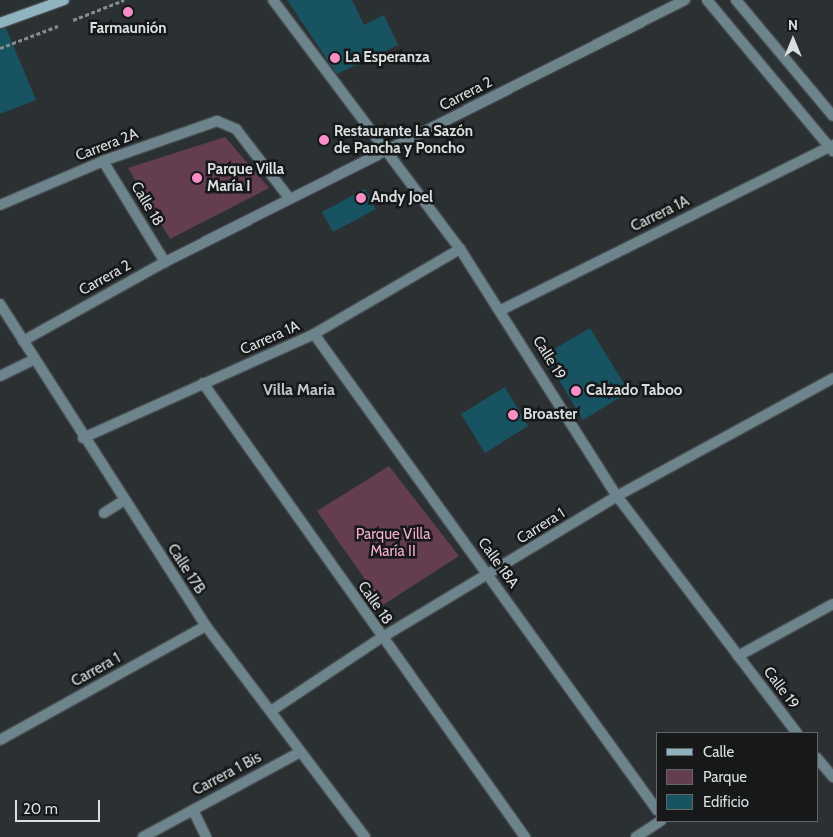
<!DOCTYPE html>
<html>
<head>
<meta charset="utf-8">
<style>
  body { margin:0 }
  #map { position:relative; width:833px; height:837px; overflow:hidden; background:#2b3133; font-family:Cabin,sans-serif }
  div>[style] { position:absolute }
  .green>* { inset:0; background:#643d51 }
  .building>* { inset:0; background:#185362 }
  .path>* { height:3px; margin-top:-1.5px; transform-origin:0; background:repeating-linear-gradient(90deg,#868b8d 0 4px,transparent 0 6.5px) }
  .roads { filter:drop-shadow(1px 0 #474d4f) drop-shadow(-1px 0 #474d4f) drop-shadow(0 1px #474d4f) drop-shadow(0 -1px #474d4f) }
  .service>* { height:10px; margin:-5px; padding:0 5px; transform-origin:5px; border-radius:5px; background:#6d848c }
  .minor>* { height:10px; margin:-5px; padding:0 5px; transform-origin:5px; border-radius:5px; background:#6d848c }
  .secondary>* { height:10px; margin:-5px; padding:0 5px; transform-origin:5px; border-radius:5px; background:#8fb4c0 }
  .dots>* { width:14px; height:14px; translate:-50% -50%; box-sizing:border-box; border:2px solid #161819; border-radius:50% }
  span { translate:-50% -50%; white-space:nowrap; text-align:center; line-height:1.15; -webkit-text-stroke:5px #161819; paint-order:stroke }
  .poi-label { font-size:15px; color:#dadedf; font-weight:700 }
  .left { translate:0 -50%; text-align:left }
  .street-label { font-size:15px; color:#dadedf }
  .park-label { font-size:15px; color:#f4add0 }
  .neighbourhood-label { font-size:16px; color:#bec5c8; font-weight:700 }
  .legend { position:absolute; left:656px; top:732px; width:162px; height:90px; box-sizing:border-box; background:#161819; border:1px solid #646768; margin:0; padding:6px 9px; list-style:none; font-size:15px; color:#dadedf }
  .legend li { display:flex; align-items:center; gap:10px; height:25px }
  .legend b { width:25px; border:1px solid #646768 }
  .north { position:absolute; left:768px; top:15px; width:50px; height:50px; -webkit-text-stroke:4px #161819; paint-order:stroke; rotate:0deg; font-size:14px; font-weight:700; line-height:20px; text-align:center; color:#dadedf }
  .north::after { content:''; display:block; margin:auto; width:18px; height:22px; background:#dadedf; clip-path:polygon(50% 0,100% 100%,50% 72%,0 100%) }
  .scale { position:absolute; left:15px; top:800px; width:85px; height:22px; box-sizing:border-box; border:2px solid #dadedf; border-top:0; padding-left:6px; font-size:15px; line-height:18px; white-space:nowrap; color:#dadedf; -webkit-text-stroke:4px #161819; paint-order:stroke }
</style>
</head>
<body>
<div id="map">
  <div class="green">
    <div style="clip-path:polygon(225px 137px,269px 188px,170px 239px,128px 168px)"></div>
    <div style="clip-path:polygon(389px 466px,459px 556px,383px 605px,317px 511px)"></div>
  </div>
  <div class="building">
    <div style="clip-path:polygon(287px 0,352px 0,364px 25px,384px 15px,398px 45px,337px 74px)"></div>
    <div style="clip-path:polygon(6px 28px,36px 100px,0 114px,0 30px)"></div>
    <div style="clip-path:polygon(365px 189px,376px 209px,333px 232px,322px 212px)"></div>
    <div style="clip-path:polygon(590px 328px,629px 392px,583px 420px,544px 355px)"></div>
    <div style="clip-path:polygon(505px 387px,528px 426px,485px 453px,461px 414px)"></div>
  </div>
  <div class="path">
    <div style="left:73px;top:20px;width:55px;rotate:-21.4deg"></div>
    <div style="left:0;top:48px;width:62px;rotate:-20.8deg"></div>
  </div>
  <div class="roads">
    <div class="service">
      <div style="left:104px;top:513px;width:22px;rotate:-32deg"></div>
    </div>
    <div class="minor">
      <div style="left:273px;top:0;width:311px;rotate:53.1deg"></div>
      <div style="left:460px;top:249px;width:293px;rotate:57.6deg"></div>
      <div style="left:617px;top:496px;width:298px;rotate:52.8deg"></div>
      <div style="left:707px;top:0;width:197px;rotate:50.2deg"></div>
      <div style="left:736px;top:0;width:151px;rotate:50.1deg"></div>
      <div style="left:103px;top:161px;width:119px;rotate:58.5deg"></div>
      <div style="left:0;top:205px;width:112px;rotate:-23.1deg"></div>
      <div style="left:103px;top:161px;width:121px;rotate:-19.3deg"></div>
      <div style="left:217px;top:121px;width:21px;rotate:23deg"></div>
      <div style="left:236px;top:129px;width:88px;rotate:52.4deg"></div>
      <div style="left:0;top:304px;width:382px;rotate:57.4deg"></div>
      <div style="left:206px;top:626px;width:264px;rotate:53deg"></div>
      <div style="left:501px;top:310px;width:371px;rotate:-26.4deg"></div>
      <div style="left:314px;top:334px;width:587px;rotate:54.22deg"></div>
      <div style="left:23px;top:341px;width:162px;rotate:-29.1deg"></div>
      <div style="left:165px;top:262px;width:582px;rotate:-26.74deg"></div>
      <div style="left:0;top:376px;width:39px;rotate:-26deg"></div>
      <div style="left:203px;top:383px;width:557px;rotate:54.65deg"></div>
      <div style="left:83px;top:438px;width:253px;rotate:-24.2deg"></div>
      <div style="left:314px;top:334px;width:169px;rotate:-30.2deg"></div>
      <div style="left:738px;top:656px;width:108px;rotate:-28.7deg"></div>
      <div style="left:271px;top:711px;width:132px;rotate:-33.6deg"></div>
      <div style="left:381px;top:638px;width:275px;rotate:-31deg"></div>
      <div style="left:617px;top:496px;width:246px;rotate:-28.6deg"></div>
      <div style="left:0;top:740px;width:235px;rotate:-29deg"></div>
      <div style="left:817px;top:758px;width:25px;rotate:50deg"></div>
      <div style="left:193px;top:810px;width:30px;rotate:64deg"></div>
      <div style="left:143px;top:837px;width:179px;rotate:-28.4deg"></div>
      <div style="left:636px;top:837px;width:30px;rotate:-33deg"></div>
    </div>
    <div class="secondary">
      <div style="left:0;top:23px;width:68px;rotate:-19.8deg"></div>
    </div>
  </div>
  <div class="dots">
    <div style="left:128px;top:12px;background:#fa8fc7"></div>
    <div style="left:335px;top:58px;background:#fa8fc7"></div>
    <div style="left:324px;top:140px;background:#fa8fc7"></div>
    <div style="left:197px;top:178px;background:#fa8fc7"></div>
    <div style="left:361px;top:198px;background:#fa8fc7"></div>
    <div style="left:576px;top:391px;background:#fa8fc7"></div>
    <div style="left:513px;top:415px;background:#fa8fc7"></div>
  </div>
  <div class="poi-label">
    <span style="left:128px;top:29px">Farmaunión</span>
    <span class="left" style="left:345px;top:58px">La Esperanza</span>
    <span class="left" style="left:334px;top:140px">Restaurante La Sazón<br>de Pancha y Poncho</span>
    <span class="left" style="left:207px;top:178px">Parque Villa<br>María I</span>
    <span class="left" style="left:371px;top:198px">Andy Joel</span>
    <span class="left" style="left:586px;top:391px">Calzado Taboo</span>
    <span class="left" style="left:523px;top:415px">Broaster</span>
  </div>
  <div class="street-label">
    <span style="left:466px;top:94px;rotate:-27deg">Carrera 2</span>
    <span style="left:107px;top:145px;rotate:-21deg">Carrera 2A</span>
    <span style="left:147px;top:204px;rotate:59deg">Calle 18</span>
    <span style="left:660px;top:214px;rotate:-26deg">Carrera 1A</span>
    <span style="left:105px;top:278px;rotate:-29deg">Carrera 2</span>
    <span style="left:270px;top:338px;rotate:-24deg">Carrera 1A</span>
    <span style="left:549px;top:358px;rotate:58deg">Calle 19</span>
    <span style="left:541px;top:526px;rotate:-32deg">Carrera 1</span>
    <span style="left:498px;top:563px;rotate:54deg">Calle 18A</span>
    <span style="left:186px;top:569px;rotate:57deg">Calle 17B</span>
    <span style="left:375px;top:603px;rotate:55deg">Calle 18</span>
    <span style="left:96px;top:670px;rotate:-29deg">Carrera 1</span>
    <span style="left:781px;top:688px;rotate:53deg">Calle 19</span>
    <span style="left:227px;top:774px;rotate:-28deg">Carrera 1 Bis</span>
  </div>
  <div class="park-label">
    <span style="left:393px;top:543px">Parque Villa<br>María II</span>
  </div>
  <div class="neighbourhood-label">
    <span style="left:299px;top:390px">Villa Maria</span>
  </div>
  <ul class="legend">
  <li><b style="height:6px;background:#8fb4c0"></b>Calle</li>
  <li><b style="height:14px;background:#643d51"></b>Parque</li>
  <li><b style="height:14px;background:#185362"></b>Edificio</li>
  </ul>
  <div class="north">N</div>
  <div class="scale">20 m</div>
</div>
</body>
</html>
